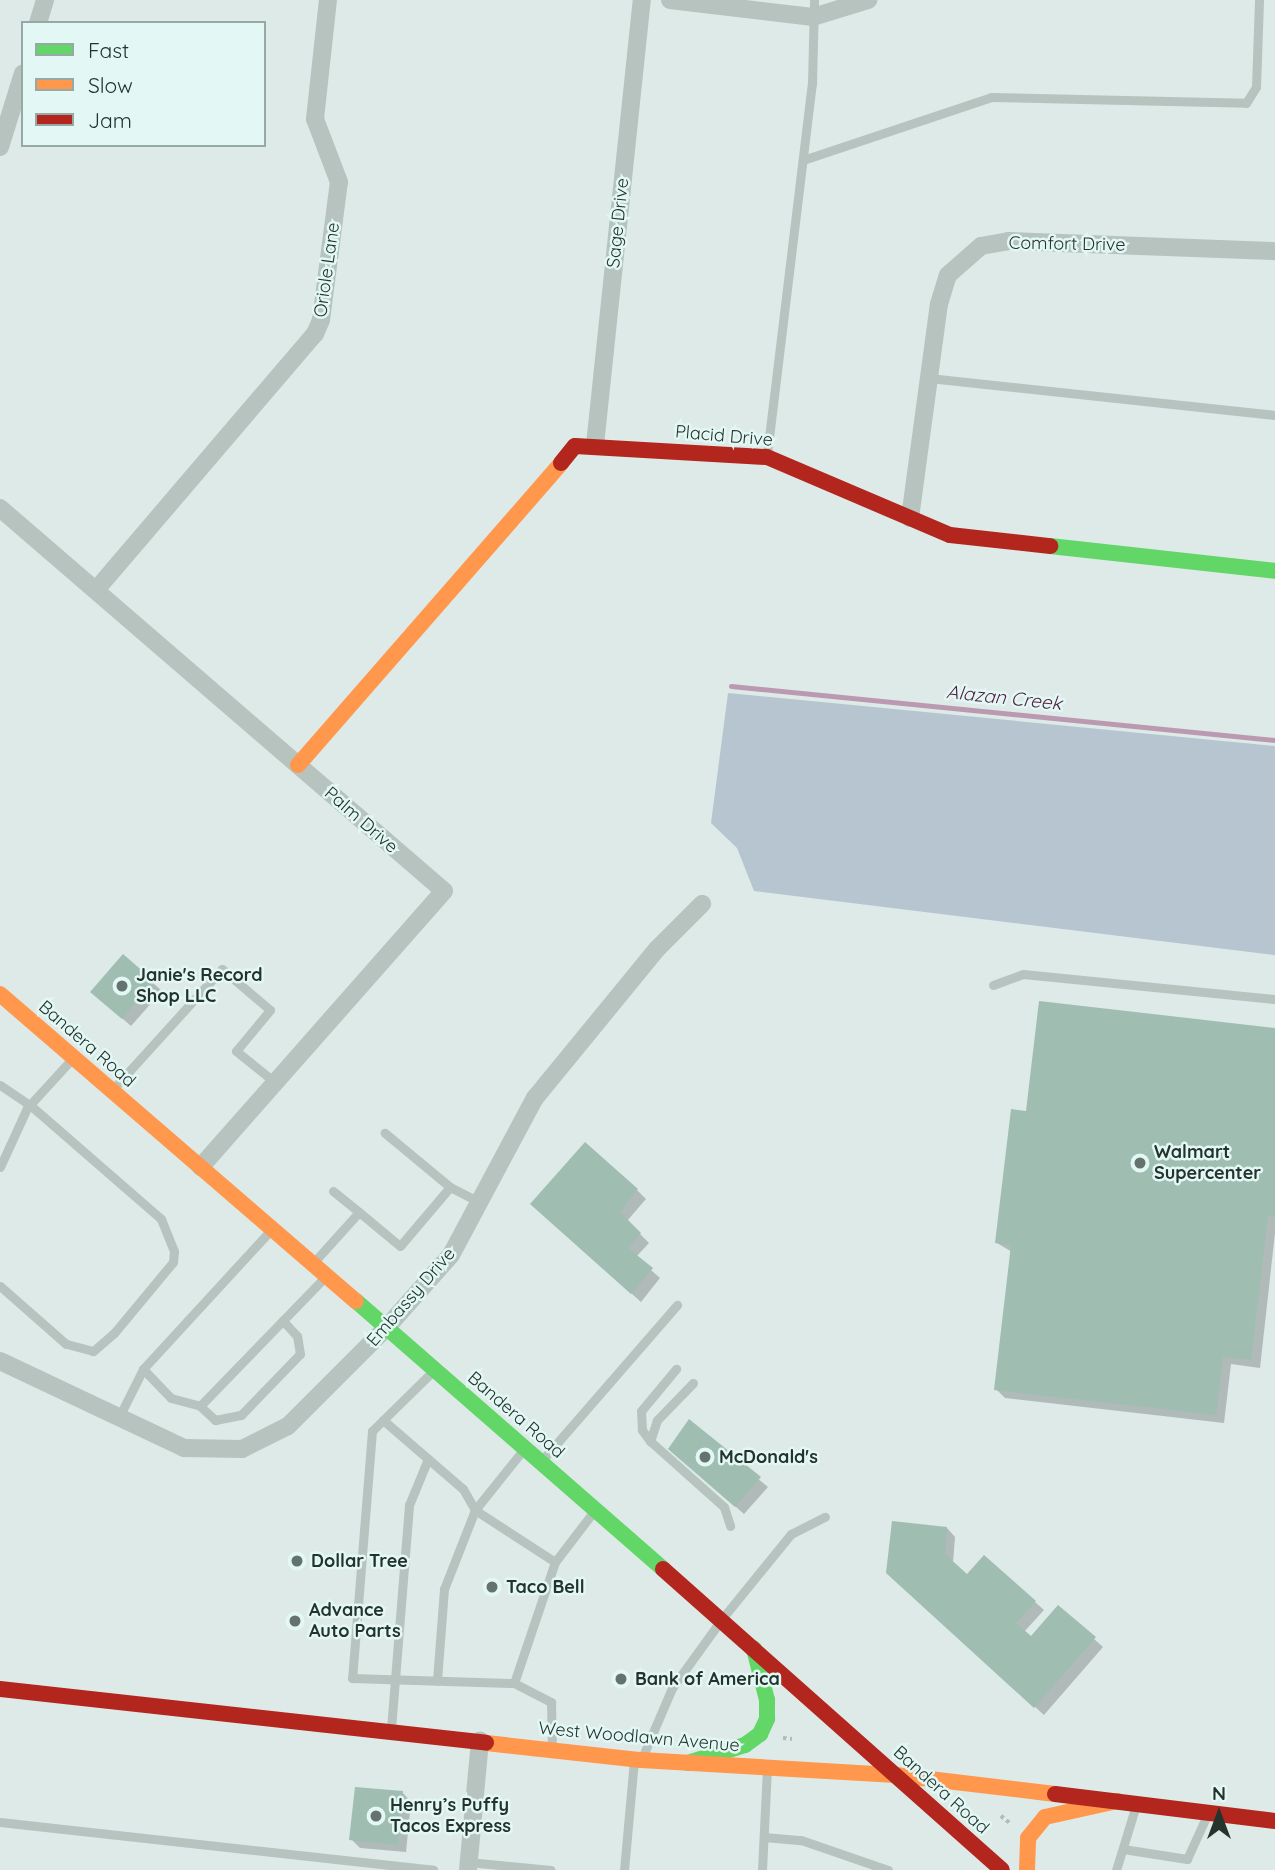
<!DOCTYPE html>
<html>
<head>
<meta charset="utf-8">
<style>
  body { margin:0 }
  #map { position:relative; width:1275px; height:1870px; overflow:hidden; background:#ddeae8; font-family:Quicksand,sans-serif }
  div>[style] { position:absolute }
  .green>* { inset:0; background:#b7c5d1 }
  .shadow>* { inset:0; background:#0003 }
  .stream>* { height:5px; margin:-2.5px; padding:0 2.5px; transform-origin:2.5px; border-radius:2.5px; background:#bb9ab1 }
  .building>* { inset:0; background:#9fbdb1 }
  .path>* { height:3.5px; margin-top:-1.75px; transform-origin:0; background:repeating-linear-gradient(90deg,#afbbb8 0 3.5px,transparent 0 7px) }
  .lane>* { height:9px; margin:-4.5px; padding:0 4.5px; transform-origin:4.5px; border-radius:4.5px; background:#b6c3bf }
  .street>* { height:18px; margin:-9px; padding:0 9px; transform-origin:9px; border-radius:9px; background:#b6c3bf }
  .fast>* { height:16px; margin:-8px; padding:0 8px; transform-origin:8px; border-radius:8px; background:#63d668 }
  .slow>* { height:16px; margin:-8px; padding:0 8px; transform-origin:8px; border-radius:8px; background:#ff974d }
  .jam>* { height:16px; margin:-8px; padding:0 8px; transform-origin:8px; border-radius:8px; background:#b3261e }
  .dots>* { width:19px; height:19px; translate:-50% -50%; box-sizing:border-box; border:4px solid #e3f8f4; border-radius:50% }
  span { translate:-50% -50%; white-space:nowrap; text-align:center; line-height:1.15; -webkit-text-stroke:5px #e3f8f4; paint-order:stroke }
  .street-label { font-size:18px; color:#25332d }
  .poi-label { font-size:18px; color:#25332d; font-weight:700 }
  .left { translate:0 -50%; text-align:left }
  .water-label { font-size:19px; color:#521c3f; font-style:italic }
  .legend { position:absolute; left:21px; top:21px; width:245px; height:126px; box-sizing:border-box; background:#e3f8f4; border:2px solid #97a9a4; margin:0; padding:9px 12px; list-style:none; font-size:21px; color:#25332d }
  .legend li { display:flex; align-items:center; gap:14px; height:35px }
  .legend b { width:35px; border:2px solid #97a9a4 }
  .north { position:absolute; left:1184px; top:1779px; width:70px; height:70px; -webkit-text-stroke:5px #e3f8f4; paint-order:stroke; rotate:0deg; font-size:19px; font-weight:700; line-height:28px; text-align:center; color:#25332d }
  .north::after { content:''; display:block; margin:auto; width:24px; height:32px; background:#25332d; clip-path:polygon(50% 0,100% 100%,50% 72%,0 100%) }
</style>
</head>
<body>
<div id="map">
  <div class="green">
    <div style="clip-path:polygon(728px 693px,1275px 746px,1275px 955px,754px 891px,737px 848px,711px 823px)"></div>
  </div>
  <div class="shadow">
    <div style="clip-path:polygon(123px 956px,162px 991px,131px 1026px,101px 1000px)"></div>
    <div style="clip-path:polygon(1275px 1030px,1275px 1233px,1260px 1368px,1231px 1364px,1224px 1423px,1005px 1398px,996px 1389px,1012px 1252px,997px 1243px,1028px 1113px)"></div>
    <div style="clip-path:polygon(637px 1190px,646px 1199px,627px 1221px,649px 1243px,636px 1257px,660px 1278px,641px 1302px,541px 1213px)"></div>
    <div style="clip-path:polygon(689px 1421px,768px 1487px,744px 1514px,679px 1457px)"></div>
    <div style="clip-path:polygon(947px 1528px,955px 1537px,953px 1563px,967px 1576px,1035px 1602px,1044px 1610px,1024px 1632px,1031px 1638px,1094px 1639px,1103px 1647px,1044px 1715px,897px 1582px)"></div>
    <div style="clip-path:polygon(403px 1793px,411px 1802px,406px 1852px,360px 1848px,351px 1839px)"></div>
  </div>
  <div class="stream">
    <div style="left:731px;top:686px;width:547px;rotate:5.67deg"></div>
  </div>
  <div class="building">
    <div style="clip-path:polygon(123px 954px,154px 981px,122px 1019px,90px 992px)"></div>
    <div style="clip-path:polygon(1039px 1001px,1275px 1028px,1275px 1217px,1268px 1216px,1251px 1360px,1223px 1357px,1216px 1415px,994px 1390px,1011px 1245px,995px 1243px,1011px 1109px,1026px 1111px)"></div>
    <div style="clip-path:polygon(585px 1142px,638px 1189px,620px 1212px,641px 1233px,628px 1248px,653px 1268px,631px 1294px,530px 1204px)"></div>
    <div style="clip-path:polygon(689px 1419px,761px 1477px,735px 1507px,668px 1449px)"></div>
    <div style="clip-path:polygon(892px 1521px,947px 1527px,945px 1554px,967px 1574px,984px 1555px,1036px 1601px,1016px 1623px,1031px 1636px,1058px 1605px,1096px 1637px,1034px 1708px,886px 1573px)"></div>
    <div style="clip-path:polygon(355px 1787px,403px 1791px,398px 1845px,349px 1840px)"></div>
  </div>
  <div class="path">
    <div style="left:783px;top:1738px;width:9px;rotate:6deg"></div>
    <div style="left:1001px;top:1816px;width:11px;rotate:38deg"></div>
  </div>
  <div class="lane">
    <div style="left:803px;top:160px;width:198px;rotate:-18.5deg"></div>
    <div style="left:991px;top:97px;width:255px;rotate:1.3deg"></div>
    <div style="left:1246px;top:103px;width:19px;rotate:-58deg"></div>
    <div style="left:1256px;top:87px;width:87px;rotate:-88deg"></div>
    <div style="left:929px;top:378px;width:348px;rotate:6.1deg"></div>
    <div style="left:767px;top:454px;width:373px;rotate:-83.1deg"></div>
    <div style="left:812px;top:84px;width:84px;rotate:-88.6deg"></div>
    <div style="left:993px;top:985px;width:32px;rotate:-20deg"></div>
    <div style="left:1023px;top:974px;width:253px;rotate:5.7deg"></div>
    <div style="left:0;top:1085px;width:36px;rotate:34deg"></div>
    <div style="left:30px;top:1105px;width:174px;rotate:41deg"></div>
    <div style="left:161px;top:1219px;width:35px;rotate:68deg"></div>
    <div style="left:174px;top:1251px;width:11px;rotate:95deg"></div>
    <div style="left:173px;top:1262px;width:92px;rotate:129.7deg"></div>
    <div style="left:114px;top:1333px;width:28px;rotate:139deg"></div>
    <div style="left:93px;top:1351px;width:28px;rotate:-165deg"></div>
    <div style="left:66px;top:1344px;width:88px;rotate:-138.7deg"></div>
    <div style="left:113px;top:1089px;width:162px;rotate:-47.8deg"></div>
    <div style="left:222px;top:969px;width:63px;rotate:40.5deg"></div>
    <div style="left:270px;top:1010px;width:53px;rotate:129.7deg"></div>
    <div style="left:236px;top:1051px;width:51px;rotate:38.7deg"></div>
    <div style="left:0;top:1167px;width:65px;rotate:-65.4deg"></div>
    <div style="left:27px;top:1108px;width:64px;rotate:-47.5deg"></div>
    <div style="left:450px;top:1187px;width:34px;rotate:27deg"></div>
    <div style="left:333px;top:1191px;width:33px;rotate:39deg"></div>
    <div style="left:314px;top:1262px;width:67px;rotate:-48deg"></div>
    <div style="left:359px;top:1212px;width:53px;rotate:39.7deg"></div>
    <div style="left:400px;top:1246px;width:77px;rotate:-49.7deg"></div>
    <div style="left:450px;top:1187px;width:85px;rotate:-140.3deg"></div>
    <div style="left:143px;top:1369px;width:40px;rotate:46deg"></div>
    <div style="left:171px;top:1398px;width:30px;rotate:15deg"></div>
    <div style="left:200px;top:1406px;width:21px;rotate:43deg"></div>
    <div style="left:215px;top:1420px;width:26px;rotate:-11deg"></div>
    <div style="left:241px;top:1415px;width:85px;rotate:-46deg"></div>
    <div style="left:300px;top:1354px;width:18px;rotate:-99deg"></div>
    <div style="left:297px;top:1336px;width:21px;rotate:-133deg"></div>
    <div style="left:432px;top:1372px;width:84px;rotate:135.5deg"></div>
    <div style="left:372px;top:1431px;width:248px;rotate:94.6deg"></div>
    <div style="left:352px;top:1678px;width:162px;rotate:1.8deg"></div>
    <div style="left:514px;top:1683px;width:42px;rotate:27.2deg"></div>
    <div style="left:551px;top:1702px;width:46px;rotate:88.8deg"></div>
    <div style="left:693px;top:1383px;width:52px;rotate:134.2deg"></div>
    <div style="left:657px;top:1420px;width:22px;rotate:108deg"></div>
    <div style="left:650px;top:1441px;width:99px;rotate:41.7deg"></div>
    <div style="left:724px;top:1507px;width:20px;rotate:72deg"></div>
    <div style="left:200px;top:1406px;width:177px;rotate:-45.9deg"></div>
    <div style="left:118px;top:1419px;width:56px;rotate:-63.4deg"></div>
    <div style="left:143px;top:1369px;width:186px;rotate:-47.4deg"></div>
    <div style="left:383px;top:1420px;width:106px;rotate:40.8deg"></div>
    <div style="left:463px;top:1489px;width:24px;rotate:60deg"></div>
    <div style="left:475px;top:1510px;width:85px;rotate:111.4deg"></div>
    <div style="left:444px;top:1589px;width:92px;rotate:94.4deg"></div>
    <div style="left:650px;top:1441px;width:14px;rotate:-126deg"></div>
    <div style="left:642px;top:1430px;width:19px;rotate:-93deg"></div>
    <div style="left:641px;top:1411px;width:55px;rotate:-50.2deg"></div>
    <div style="left:523px;top:1450px;width:77px;rotate:128.7deg"></div>
    <div style="left:475px;top:1510px;width:95px;rotate:33deg"></div>
    <div style="left:544px;top:1458px;width:203px;rotate:-49deg"></div>
    <div style="left:514px;top:1683px;width:128px;rotate:-71.3deg"></div>
    <div style="left:555px;top:1562px;width:64px;rotate:-52.6deg"></div>
    <div style="left:391px;top:1729px;width:225px;rotate:-85.4deg"></div>
    <div style="left:409px;top:1505px;width:50px;rotate:-67.6deg"></div>
    <div style="left:642px;top:1758px;width:76px;rotate:-66.8deg"></div>
    <div style="left:672px;top:1688px;width:84px;rotate:-54.2deg"></div>
    <div style="left:721px;top:1620px;width:111px;rotate:-50.9deg"></div>
    <div style="left:791px;top:1534px;width:38px;rotate:-27deg"></div>
    <div style="left:0;top:1822px;width:436px;rotate:6.3deg"></div>
    <div style="left:764px;top:1837px;width:37px;rotate:5deg"></div>
    <div style="left:801px;top:1840px;width:92px;rotate:19deg"></div>
    <div style="left:1123px;top:1849px;width:65px;rotate:8.9deg"></div>
    <div style="left:1187px;top:1859px;width:48px;rotate:-65.6deg"></div>
    <div style="left:468px;top:1862px;width:83px;rotate:5.5deg"></div>
    <div style="left:624px;top:1870px;width:109px;rotate:-84.8deg"></div>
    <div style="left:762px;top:1870px;width:101px;rotate:-87.2deg"></div>
    <div style="left:1116px;top:1870px;width:68px;rotate:-72.9deg"></div>
  </div>
  <div class="street">
    <div style="left:670px;top:0;width:144px;rotate:6.8deg"></div>
    <div style="left:813px;top:17px;width:58px;rotate:-17.2deg"></div>
    <div style="left:38px;top:23px;width:24px;rotate:-73deg"></div>
    <div style="left:0;top:147px;width:77px;rotate:-72.7deg"></div>
    <div style="left:595px;top:445px;width:447px;rotate:-84deg"></div>
    <div style="left:0;top:508px;width:586px;rotate:40.78deg"></div>
    <div style="left:444px;top:891px;width:368px;rotate:131.4deg"></div>
    <div style="left:910px;top:518px;width:216px;rotate:-82.3deg"></div>
    <div style="left:939px;top:304px;width:30px;rotate:-73deg"></div>
    <div style="left:948px;top:275px;width:44px;rotate:-41.3deg"></div>
    <div style="left:981px;top:246px;width:28px;rotate:-10deg"></div>
    <div style="left:1009px;top:241px;width:266px;rotate:2.2deg"></div>
    <div style="left:96px;top:590px;width:337px;rotate:-49.5deg"></div>
    <div style="left:315px;top:334px;width:15px;rotate:-67deg"></div>
    <div style="left:321px;top:320px;width:139px;rotate:-82.6deg"></div>
    <div style="left:339px;top:182px;width:67px;rotate:-110.9deg"></div>
    <div style="left:315px;top:119px;width:120px;rotate:-83.8deg"></div>
    <div style="left:0;top:1361px;width:204px;rotate:25.3deg"></div>
    <div style="left:184px;top:1448px;width:58px;rotate:1deg"></div>
    <div style="left:242px;top:1449px;width:51px;rotate:-26.6deg"></div>
    <div style="left:288px;top:1426px;width:140px;rotate:-45deg"></div>
    <div style="left:387px;top:1327px;width:96px;rotate:-48.4deg"></div>
    <div style="left:451px;top:1255px;width:178px;rotate:-61.9deg"></div>
    <div style="left:535px;top:1098px;width:193px;rotate:-50.7deg"></div>
    <div style="left:657px;top:949px;width:64px;rotate:-45deg"></div>
    <div style="left:468px;top:1870px;width:130px;rotate:-84.7deg"></div>
  </div>
  <div class="fast">
    <div style="left:1050px;top:546px;width:226px;rotate:6.3deg"></div>
    <div style="left:356px;top:1301px;width:408px;rotate:41.1deg"></div>
    <div style="left:688px;top:1763px;width:60px;rotate:-17.5deg"></div>
    <div style="left:745px;top:1745px;width:19px;rotate:-36deg"></div>
    <div style="left:760px;top:1734px;width:17px;rotate:-65deg"></div>
    <div style="left:767px;top:1719px;width:19px;rotate:-90deg"></div>
    <div style="left:767px;top:1700px;width:53px;rotate:-104.3deg"></div>
  </div>
  <div class="slow">
    <div style="left:298px;top:765px;width:400px;rotate:-48.9deg"></div>
    <div style="left:0;top:994px;width:470px;rotate:40.8deg"></div>
    <div style="left:486px;top:1743px;width:156px;rotate:6.3deg"></div>
    <div style="left:641px;top:1760px;width:255px;rotate:3.4deg"></div>
    <div style="left:896px;top:1775px;width:160px;rotate:6.8deg"></div>
    <div style="left:1027px;top:1870px;width:32px;rotate:-88deg"></div>
    <div style="left:1028px;top:1838px;width:27px;rotate:-51deg"></div>
    <div style="left:1045px;top:1817px;width:74px;rotate:-12.5deg"></div>
  </div>
  <div class="jam">
    <div style="left:561px;top:463px;width:22px;rotate:-51deg"></div>
    <div style="left:575px;top:446px;width:192px;rotate:3.3deg"></div>
    <div style="left:767px;top:457px;width:199px;rotate:23.1deg"></div>
    <div style="left:950px;top:535px;width:101px;rotate:6.3deg"></div>
    <div style="left:663px;top:1569px;width:453px;rotate:41.6deg"></div>
    <div style="left:0;top:1689px;width:489px;rotate:6.3deg"></div>
    <div style="left:1055px;top:1794px;width:222px;rotate:7deg"></div>
  </div>
  <div class="dots">
    <div style="left:122px;top:986px;background:#65736e"></div>
    <div style="left:1140px;top:1163px;background:#65736e"></div>
    <div style="left:705px;top:1457px;background:#65736e"></div>
    <div style="left:297px;top:1561px;background:#65736e"></div>
    <div style="left:492px;top:1587px;background:#65736e"></div>
    <div style="left:295px;top:1621px;background:#65736e"></div>
    <div style="left:621px;top:1679px;background:#65736e"></div>
    <div style="left:376px;top:1816px;background:#65736e"></div>
  </div>
  <div class="street-label">
    <span style="left:618px;top:223px;rotate:-84deg">Sage Drive</span>
    <span style="left:1067px;top:244px;rotate:1deg">Comfort Drive</span>
    <span style="left:327px;top:270px;rotate:-82deg">Oriole Lane</span>
    <span style="left:724px;top:436px;rotate:5deg">Placid Drive</span>
    <span style="left:361px;top:820px;rotate:41deg">Palm Drive</span>
    <span style="left:87px;top:1044px;rotate:41deg">Bandera Road</span>
    <span style="left:411px;top:1297px;rotate:-49deg">Embassy Drive</span>
    <span style="left:516px;top:1415px;rotate:41deg">Bandera Road</span>
    <span style="left:639px;top:1737px;rotate:5deg">West Woodlawn Avenue</span>
    <span style="left:941px;top:1790px;rotate:42deg">Bandera Road</span>
  </div>
  <div class="poi-label">
    <span class="left" style="left:136px;top:986px">Janie's Record<br>Shop LLC</span>
    <span class="left" style="left:1154px;top:1163px">Walmart<br>Supercenter</span>
    <span class="left" style="left:719px;top:1457px">McDonald's</span>
    <span class="left" style="left:311px;top:1561px">Dollar Tree</span>
    <span class="left" style="left:506px;top:1587px">Taco Bell</span>
    <span class="left" style="left:309px;top:1621px">Advance<br>Auto Parts</span>
    <span class="left" style="left:635px;top:1679px">Bank of America</span>
    <span class="left" style="left:390px;top:1816px">Henry’s Puffy<br>Tacos Express</span>
  </div>
  <div class="water-label">
    <span style="left:1004px;top:698px;rotate:6deg">Alazan Creek</span>
  </div>
  <ul class="legend">
  <li><b style="height:9px;background:#63d668"></b>Fast</li>
  <li><b style="height:9px;background:#ff974d"></b>Slow</li>
  <li><b style="height:9px;background:#b3261e"></b>Jam</li>
  </ul>
  <div class="north">N</div>
</div>
</body>
</html>
